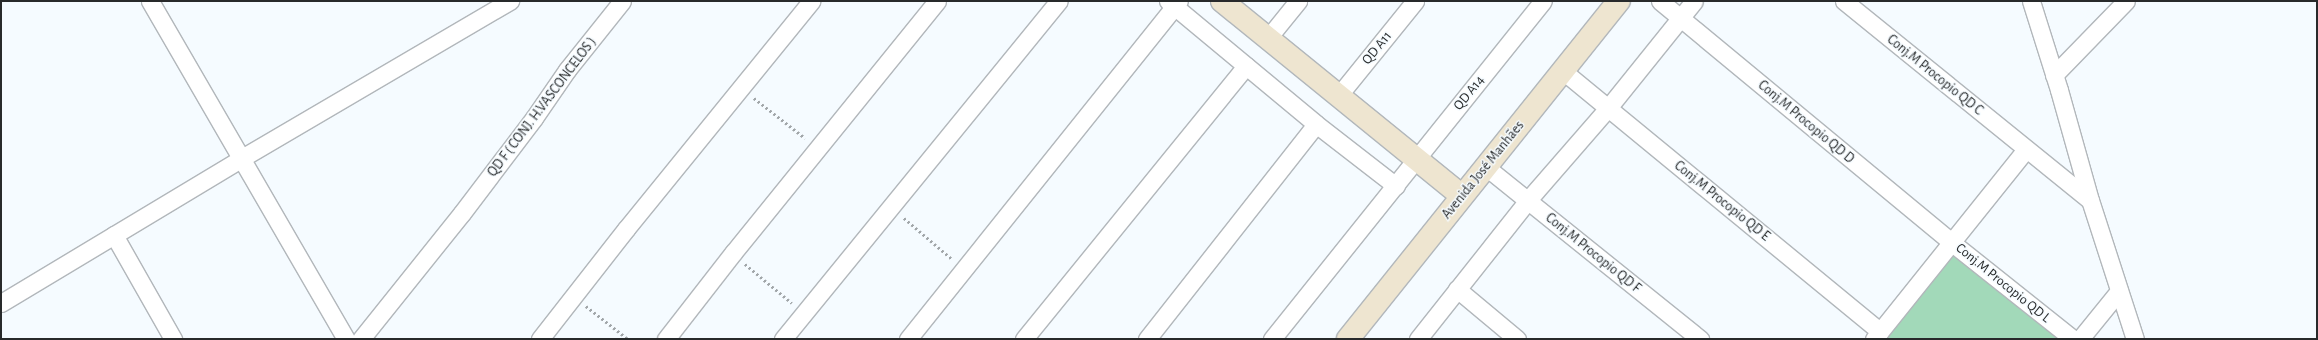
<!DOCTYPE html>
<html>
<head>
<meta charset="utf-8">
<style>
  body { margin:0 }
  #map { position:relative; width:2318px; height:340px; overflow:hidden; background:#f5fbff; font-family:"Alegreya Sans",sans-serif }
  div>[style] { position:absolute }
  .green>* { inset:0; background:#a2d9b9 }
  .path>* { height:2.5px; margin-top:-1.25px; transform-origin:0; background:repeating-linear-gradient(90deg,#a1a6a9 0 2px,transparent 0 5px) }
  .roads { filter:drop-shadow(1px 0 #b2b7bb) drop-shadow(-1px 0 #b2b7bb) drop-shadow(0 1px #b2b7bb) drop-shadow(0 -1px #b2b7bb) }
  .street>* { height:17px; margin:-8.5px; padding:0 8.5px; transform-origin:8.5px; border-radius:8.5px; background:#fff }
  .secondary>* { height:22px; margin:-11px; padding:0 11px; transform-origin:11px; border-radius:11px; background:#eee5d0 }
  span { translate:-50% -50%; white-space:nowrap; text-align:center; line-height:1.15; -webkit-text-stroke:3px #f5fbff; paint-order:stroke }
  .street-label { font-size:14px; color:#282a2b }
  .frame { position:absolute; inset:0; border:2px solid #282a2b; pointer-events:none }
</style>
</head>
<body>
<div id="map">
  <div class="green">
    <div style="clip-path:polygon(1952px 249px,2064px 339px,1880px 339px)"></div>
  </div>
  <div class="path">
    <div style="left:754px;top:98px;width:65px;rotate:38.1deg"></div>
    <div style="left:904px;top:218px;width:63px;rotate:40.5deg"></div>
    <div style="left:745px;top:264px;width:61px;rotate:39.7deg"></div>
    <div style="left:586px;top:306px;width:53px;rotate:38.2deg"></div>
  </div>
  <div class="roads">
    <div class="street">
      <div style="left:150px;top:1px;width:391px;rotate:59.9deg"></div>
      <div style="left:1168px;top:1px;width:192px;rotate:39.7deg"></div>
      <div style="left:1316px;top:124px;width:101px;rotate:37.8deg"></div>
      <div style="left:1660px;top:1px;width:378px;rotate:39.6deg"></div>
      <div style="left:1951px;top:242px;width:156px;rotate:38.5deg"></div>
      <div style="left:1844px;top:1px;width:316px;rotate:39deg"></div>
      <div style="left:2031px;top:1px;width:93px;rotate:72.5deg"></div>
      <div style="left:2059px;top:90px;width:114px;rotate:74.3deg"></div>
      <div style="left:2090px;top:200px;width:146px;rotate:72.1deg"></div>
      <div style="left:1268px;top:38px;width:48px;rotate:-51deg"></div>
      <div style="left:1563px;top:71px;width:410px;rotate:39.4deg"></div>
      <div style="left:2054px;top:75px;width:103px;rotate:-45.8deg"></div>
      <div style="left:1339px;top:95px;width:121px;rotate:-51deg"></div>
      <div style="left:1486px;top:167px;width:275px;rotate:38.8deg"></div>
      <div style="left:114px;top:235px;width:120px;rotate:60.4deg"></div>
      <div style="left:1457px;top:289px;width:78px;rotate:39.8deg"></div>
      <div style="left:1px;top:303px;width:281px;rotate:-31deg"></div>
      <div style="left:242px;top:158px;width:311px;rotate:-30.4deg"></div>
      <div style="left:361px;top:339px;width:161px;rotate:-51.3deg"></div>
      <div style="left:462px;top:213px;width:119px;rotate:-52.8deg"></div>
      <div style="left:534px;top:118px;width:58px;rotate:-55.5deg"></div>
      <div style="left:567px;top:70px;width:88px;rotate:-51.4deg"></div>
      <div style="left:540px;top:339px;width:140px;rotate:-52deg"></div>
      <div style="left:626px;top:229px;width:294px;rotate:-50.9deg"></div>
      <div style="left:666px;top:339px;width:109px;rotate:-52.1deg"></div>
      <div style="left:733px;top:253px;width:324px;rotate:-51deg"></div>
      <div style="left:783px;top:339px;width:436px;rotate:-50.8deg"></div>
      <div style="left:908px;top:339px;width:433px;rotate:-51.3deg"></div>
      <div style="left:1024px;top:339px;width:352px;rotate:-50.9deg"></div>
      <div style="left:1147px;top:339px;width:273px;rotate:-51.8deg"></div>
      <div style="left:1272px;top:339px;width:433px;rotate:-51.3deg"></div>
      <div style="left:1418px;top:339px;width:177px;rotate:-51.6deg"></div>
      <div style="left:1528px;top:200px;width:122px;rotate:-49deg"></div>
      <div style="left:1608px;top:108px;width:137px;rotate:-51.2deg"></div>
      <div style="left:1874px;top:339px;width:243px;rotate:-51.3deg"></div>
      <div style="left:2080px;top:339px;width:62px;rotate:-50.9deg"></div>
    </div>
    <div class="secondary">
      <div style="left:1222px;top:1px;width:309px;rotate:39.1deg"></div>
      <div style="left:1348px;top:339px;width:433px;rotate:-51.3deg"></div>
    </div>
  </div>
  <div class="street-label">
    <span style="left:1377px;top:48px;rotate:-51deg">QD A11</span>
    <span style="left:1935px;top:75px;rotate:39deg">Conj.M Procopio QD C</span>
    <span style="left:1469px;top:93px;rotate:-51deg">QD A14</span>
    <span style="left:542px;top:107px;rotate:-53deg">QD F ( CONJ. H.VASCONCELOS )</span>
    <span style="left:1806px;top:122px;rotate:40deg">Conj.M Procopio QD D</span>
    <span style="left:1483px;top:170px;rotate:-51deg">Avenida José Manhães</span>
    <span style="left:1722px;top:201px;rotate:39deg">Conj.M Procopio QD E</span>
    <span style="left:1593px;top:253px;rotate:39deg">Conj.M Procopio QD F</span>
    <span style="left:2003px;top:283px;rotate:39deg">Conj.M Procopio QD L</span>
  </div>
  <div class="frame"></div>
</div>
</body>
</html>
